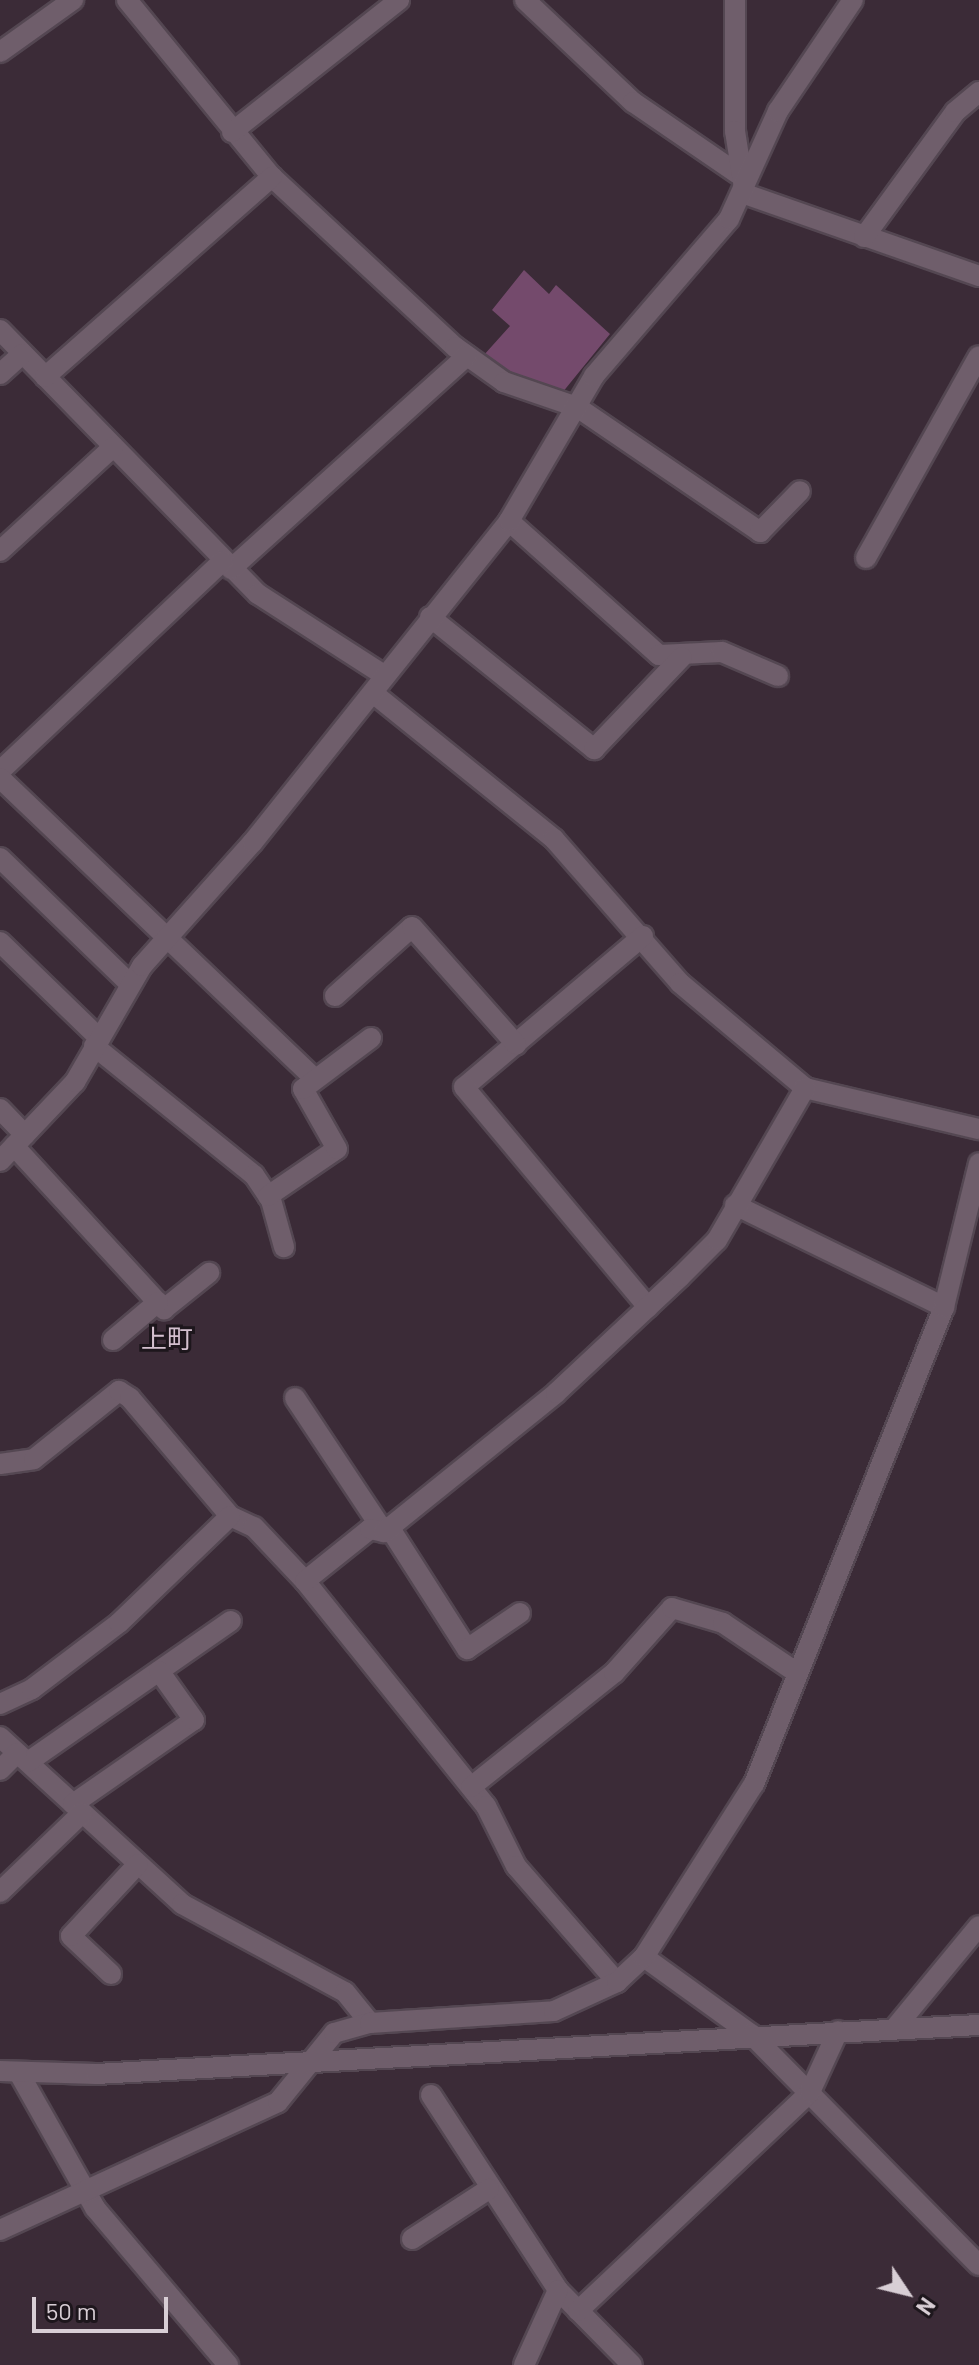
<!DOCTYPE html>
<html>
<head>
<meta charset="utf-8">
<style>
  body { margin:0 }
  #map { position:relative; width:979px; height:2365px; overflow:hidden; background:#3b2b37; font-family:Barlow,"Noto Sans JP",sans-serif }
  div>[style] { position:absolute }
  .green>* { inset:0; background:#744a6c }
  .roads { filter:drop-shadow(2px 0 #544752) drop-shadow(-2px 0 #544752) drop-shadow(0 2px #544752) drop-shadow(0 -2px #544752) }
  .street>* { height:20px; margin:-10px; padding:0 10px; transform-origin:10px; border-radius:10px; background:#6f5e6b }
  .secondary>* { height:20px; margin:-10px; padding:0 10px; transform-origin:10px; border-radius:10px; background:#6f5e6b }
  span { translate:-50% -50%; white-space:nowrap; text-align:center; line-height:1.15; -webkit-text-stroke:6px #1d161c; paint-order:stroke }
  .quarter-label { font-size:26px; color:#d4c0cf }
  .north { position:absolute; left:867px; top:2253px; width:80px; height:80px; -webkit-text-stroke:6px #1d161c; paint-order:stroke; rotate:125deg; font-size:22px; font-weight:700; line-height:32px; text-align:center; color:#d8ced5 }
  .north::after { content:''; display:block; margin:auto; width:28px; height:36px; background:#d8ced5; clip-path:polygon(50% 0,100% 100%,50% 72%,0 100%) }
  .scale { position:absolute; left:32px; top:2297px; width:136px; height:36px; box-sizing:border-box; border:4px solid #d8ced5; border-top:0; padding-left:10px; font-size:24px; line-height:28px; white-space:nowrap; color:#d8ced5; -webkit-text-stroke:6px #1d161c; paint-order:stroke }
</style>
</head>
<body>
<div id="map">
  <div class="green">
    <div style="clip-path:polygon(524px 270px,549px 294px,556px 285px,610px 334px,562px 393px,502px 372px,483px 356px,510px 326px,492px 310px)"></div>
  </div>
  <div class="roads">
    <div class="street">
      <div style="left:127px;top:0;width:229px;rotate:50.7deg"></div>
      <div style="left:272px;top:177px;width:250px;rotate:42.9deg"></div>
      <div style="left:455px;top:347px;width:60px;rotate:35.5deg"></div>
      <div style="left:504px;top:382px;width:77px;rotate:18.9deg"></div>
      <div style="left:577px;top:407px;width:222px;rotate:34.3deg"></div>
      <div style="left:760px;top:532px;width:57px;rotate:-45.7deg"></div>
      <div style="left:525px;top:0;width:149px;rotate:43.4deg"></div>
      <div style="left:633px;top:102px;width:127px;rotate:34.4deg"></div>
      <div style="left:735px;top:0;width:131px;rotate:90deg"></div>
      <div style="left:735px;top:131px;width:64px;rotate:81deg"></div>
      <div style="left:745px;top:194px;width:248px;rotate:19.3deg"></div>
      <div style="left:0;top:52px;width:90px;rotate:-35.5deg"></div>
      <div style="left:232px;top:132px;width:213px;rotate:-38.3deg"></div>
      <div style="left:864px;top:237px;width:155px;rotate:-53.9deg"></div>
      <div style="left:955px;top:112px;width:31px;rotate:-40deg"></div>
      <div style="left:0;top:330px;width:369px;rotate:45.7deg"></div>
      <div style="left:258px;top:594px;width:151px;rotate:32.8deg"></div>
      <div style="left:0;top:374px;width:30px;rotate:-42deg"></div>
      <div style="left:45px;top:377px;width:303px;rotate:-41.4deg"></div>
      <div style="left:509px;top:521px;width:201px;rotate:41.8deg"></div>
      <div style="left:659px;top:655px;width:63px;rotate:-2.7deg"></div>
      <div style="left:722px;top:652px;width:61px;rotate:23.2deg"></div>
      <div style="left:0;top:551px;width:154px;rotate:-42.6deg"></div>
      <div style="left:866px;top:558px;width:231px;rotate:-60.8deg"></div>
      <div style="left:231px;top:569px;width:318px;rotate:-42.1deg"></div>
      <div style="left:430px;top:617px;width:211px;rotate:38.8deg"></div>
      <div style="left:594px;top:749px;width:127px;rotate:-46.3deg"></div>
      <div style="left:373px;top:693px;width:233px;rotate:38.9deg"></div>
      <div style="left:554px;top:839px;width:191px;rotate:48.8deg"></div>
      <div style="left:680px;top:983px;width:163px;rotate:40deg"></div>
      <div style="left:805px;top:1088px;width:179px;rotate:13.3deg"></div>
      <div style="left:0;top:771px;width:306px;rotate:-43.3deg"></div>
      <div style="left:0;top:778px;width:436px;rotate:43.7deg"></div>
      <div style="left:0;top:858px;width:180px;rotate:44.1deg"></div>
      <div style="left:643px;top:936px;width:234px;rotate:139.8deg"></div>
      <div style="left:464px;top:1087px;width:287px;rotate:50.1deg"></div>
      <div style="left:0;top:942px;width:136px;rotate:44.1deg"></div>
      <div style="left:335px;top:996px;width:103px;rotate:-41.9deg"></div>
      <div style="left:412px;top:927px;width:157px;rotate:48.4deg"></div>
      <div style="left:94px;top:1046px;width:206px;rotate:38.9deg"></div>
      <div style="left:254px;top:1175px;width:30px;rotate:56deg"></div>
      <div style="left:271px;top:1200px;width:49px;rotate:74.5deg"></div>
      <div style="left:0;top:1109px;width:36px;rotate:46deg"></div>
      <div style="left:14px;top:1146px;width:222px;rotate:47.4deg"></div>
      <div style="left:164px;top:1309px;width:58px;rotate:-38.7deg"></div>
      <div style="left:268px;top:1196px;width:83px;rotate:-34.3deg"></div>
      <div style="left:337px;top:1149px;width:69px;rotate:-119.5deg"></div>
      <div style="left:303px;top:1089px;width:85px;rotate:-36.9deg"></div>
      <div style="left:735px;top:1205px;width:233px;rotate:26deg"></div>
      <div style="left:113px;top:1340px;width:59px;rotate:-40.2deg"></div>
      <div style="left:295px;top:1398px;width:161px;rotate:56.4deg"></div>
      <div style="left:0;top:1464px;width:34px;rotate:-8deg"></div>
      <div style="left:34px;top:1459px;width:109px;rotate:-38.7deg"></div>
      <div style="left:119px;top:1391px;width:13px;rotate:32deg"></div>
      <div style="left:130px;top:1398px;width:155px;rotate:49.7deg"></div>
      <div style="left:230px;top:1516px;width:26px;rotate:25deg"></div>
      <div style="left:254px;top:1527px;width:74px;rotate:46.6deg"></div>
      <div style="left:305px;top:1581px;width:289px;rotate:51.2deg"></div>
      <div style="left:486px;top:1806px;width:67px;rotate:63.4deg"></div>
      <div style="left:516px;top:1866px;width:154px;rotate:49deg"></div>
      <div style="left:389px;top:1527px;width:145px;rotate:57.4deg"></div>
      <div style="left:467px;top:1649px;width:64px;rotate:-34.2deg"></div>
      <div style="left:305px;top:1581px;width:83px;rotate:-38.7deg"></div>
      <div style="left:370px;top:1529px;width:14px;rotate:12deg"></div>
      <div style="left:384px;top:1532px;width:221px;rotate:-38.9deg"></div>
      <div style="left:556px;top:1393px;width:170px;rotate:-43.1deg"></div>
      <div style="left:680px;top:1277px;width:52px;rotate:-45deg"></div>
      <div style="left:717px;top:1240px;width:176px;rotate:-59.9deg"></div>
      <div style="left:0;top:1704px;width:35px;rotate:-25deg"></div>
      <div style="left:32px;top:1689px;width:109px;rotate:-37.2deg"></div>
      <div style="left:119px;top:1623px;width:154px;rotate:-43.9deg"></div>
      <div style="left:0;top:1737px;width:247px;rotate:42.5deg"></div>
      <div style="left:182px;top:1904px;width:185px;rotate:28.4deg"></div>
      <div style="left:345px;top:1992px;width:40px;rotate:51deg"></div>
      <div style="left:28px;top:1762px;width:247px;rotate:-34.8deg"></div>
      <div style="left:0;top:1770px;width:24px;rotate:-45deg"></div>
      <div style="left:471px;top:1787px;width:183px;rotate:-38.6deg"></div>
      <div style="left:614px;top:1673px;width:87px;rotate:-48.3deg"></div>
      <div style="left:672px;top:1608px;width:53px;rotate:16.4deg"></div>
      <div style="left:723px;top:1623px;width:88px;rotate:33.9deg"></div>
      <div style="left:73px;top:1804px;width:147px;rotate:-34.8deg"></div>
      <div style="left:194px;top:1720px;width:60px;rotate:-125.5deg"></div>
      <div style="left:0;top:1892px;width:114px;rotate:-43.9deg"></div>
      <div style="left:644px;top:1957px;width:133px;rotate:35.8deg"></div>
      <div style="left:752px;top:2035px;width:323px;rotate:45.4deg"></div>
      <div style="left:111px;top:1974px;width:55px;rotate:-136.5deg"></div>
      <div style="left:71px;top:1936px;width:98px;rotate:-47.1deg"></div>
      <div style="left:895px;top:2028px;width:132px;rotate:-50.5deg"></div>
      <div style="left:19px;top:2073px;width:155px;rotate:60.6deg"></div>
      <div style="left:95px;top:2208px;width:206px;rotate:49.7deg"></div>
      <div style="left:431px;top:2095px;width:233px;rotate:56.9deg"></div>
      <div style="left:558px;top:2290px;width:105px;rotate:45.4deg"></div>
      <div style="left:0;top:2230px;width:306px;rotate:-24.7deg"></div>
      <div style="left:278px;top:2102px;width:89px;rotate:-50.9deg"></div>
      <div style="left:334px;top:2033px;width:37px;rotate:-16deg"></div>
      <div style="left:370px;top:2023px;width:184px;rotate:-3.7deg"></div>
      <div style="left:554px;top:2011px;width:69px;rotate:-24.7deg"></div>
      <div style="left:617px;top:1982px;width:37px;rotate:-43deg"></div>
      <div style="left:644px;top:1957px;width:205px;rotate:-57.6deg"></div>
      <div style="left:754px;top:1784px;width:513px;rotate:-68.28deg"></div>
      <div style="left:944px;top:1307px;width:148px;rotate:-76.3deg"></div>
      <div style="left:412px;top:2239px;width:92px;rotate:-33deg"></div>
      <div style="left:578px;top:2311px;width:319px;rotate:-43.3deg"></div>
      <div style="left:810px;top:2092px;width:67px;rotate:-65.3deg"></div>
      <div style="left:524px;top:2365px;width:82px;rotate:-65.6deg"></div>
    </div>
    <div class="secondary">
      <div style="left:0;top:1161px;width:109px;rotate:-46.5deg"></div>
      <div style="left:75px;top:1082px;width:134px;rotate:-60deg"></div>
      <div style="left:142px;top:966px;width:166px;rotate:-48.2deg"></div>
      <div style="left:253px;top:842px;width:411px;rotate:-51.4deg"></div>
      <div style="left:509px;top:521px;width:168px;rotate:-59.6deg"></div>
      <div style="left:594px;top:376px;width:207px;rotate:-49.3deg"></div>
      <div style="left:729px;top:219px;width:119px;rotate:-65.6deg"></div>
      <div style="left:778px;top:111px;width:134px;rotate:-56deg"></div>
      <div style="left:0;top:2071px;width:96px;rotate:1.8deg"></div>
      <div style="left:96px;top:2074px;width:884px;rotate:-3.18deg"></div>
    </div>
  </div>
  <div class="quarter-label">
    <span style="left:167px;top:1338px">上町</span>
  </div>
  <div class="north">N</div>
  <div class="scale">50 m</div>
</div>
</body>
</html>
